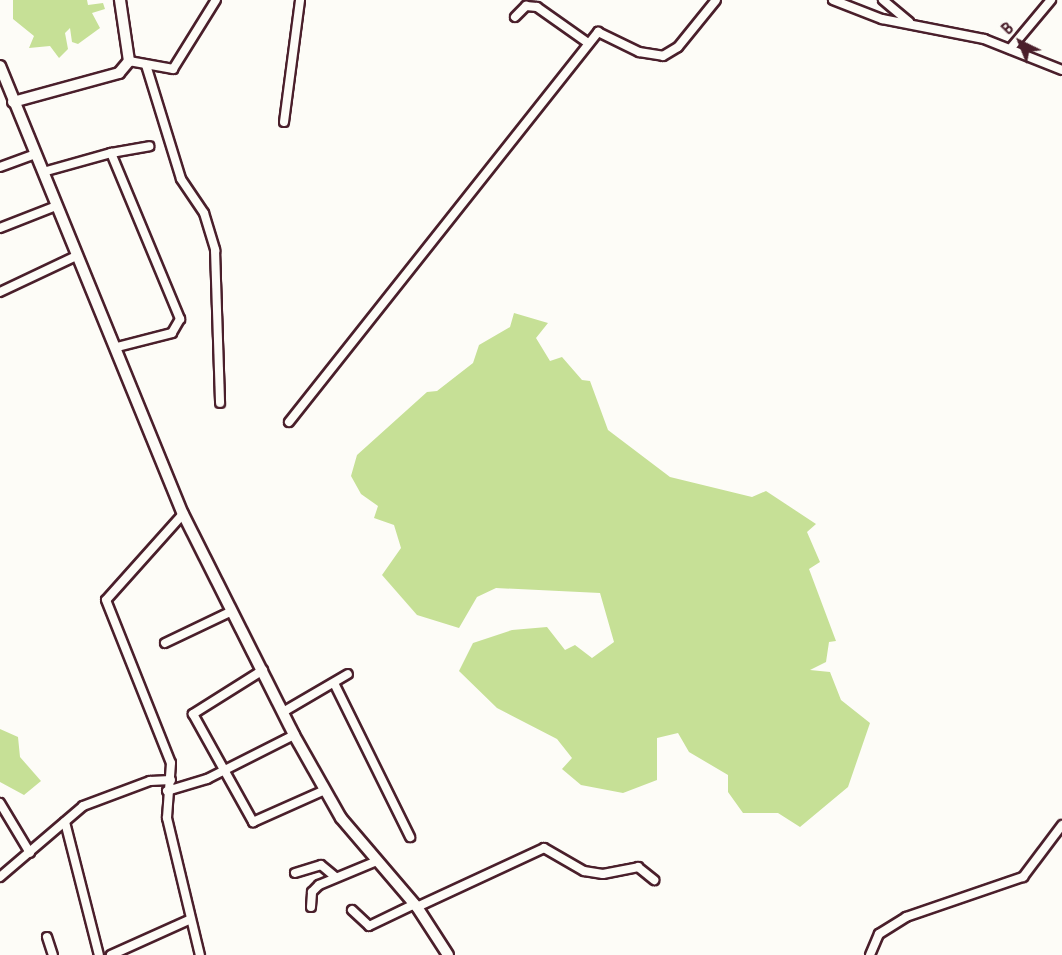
<!DOCTYPE html>
<html>
<head>
<meta charset="utf-8">
<style>
  body { margin:0 }
  #map { position:relative; width:1062px; height:955px; overflow:hidden; background:#fdfcf7; font-family:Pangolin,sans-serif }
  div>[style] { position:absolute }
  .green>* { inset:0; background:#c6e096 }
  .roads { filter:drop-shadow(2px 0 #4a1f2b) drop-shadow(-2px 0 #4a1f2b) drop-shadow(0 2px #4a1f2b) drop-shadow(0 -2px #4a1f2b) }
  .street>* { height:8px; margin:-4px; padding:0 4px; transform-origin:4px; border-radius:4px; background:#fdfcf7 }
  .secondary>* { height:10px; margin:-5px; padding:0 5px; transform-origin:5px; border-radius:5px; background:#fdfcf7 }
  span { translate:-50% -50%; white-space:nowrap; text-align:center; line-height:1.15; -webkit-text-stroke:6px #fdfcf7; paint-order:stroke }
  .north { position:absolute; left:990px; top:12px; width:60px; height:60px; -webkit-text-stroke:4px #fdfcf7; paint-order:stroke; rotate:317deg; font-size:16px; font-weight:700; line-height:24px; text-align:center; color:#4a1f2b }
  .north::after { content:''; display:block; margin:auto; width:21px; height:27px; background:#4a1f2b; clip-path:polygon(50% 0,100% 100%,50% 72%,0 100%) }
</style>
</head>
<body>
<div id="map">
  <div class="green">
    <div style="clip-path:polygon(13px 0,87px 0,88px 5px,103px 3px,105px 9px,92px 13px,100px 28px,78px 44px,72px 42px,70px 28px,65px 33px,68px 49px,59px 58px,50px 46px,29px 48px,34px 36px,13px 19px)"></div>
    <div style="clip-path:polygon(514px 313px,548px 323px,536px 338px,550px 361px,562px 357px,582px 380px,590px 381px,608px 430px,670px 477px,752px 497px,766px 491px,816px 524px,807px 532px,820px 562px,809px 569px,836px 641px,829px 642px,826px 662px,810px 670px,830px 672px,841px 700px,870px 723px,848px 787px,800px 827px,778px 813px,743px 813px,728px 792px,728px 775px,689px 752px,678px 733px,657px 738px,657px 780px,623px 793px,581px 785px,562px 769px,572px 758px,557px 739px,497px 708px,459px 671px,473px 643px,512px 630px,547px 627px,565px 650px,575px 645px,592px 658px,614px 642px,600px 593px,496px 588px,477px 597px,459px 628px,417px 615px,382px 575px,401px 548px,394px 525px,374px 518px,378px 506px,361px 494px,351px 476px,357px 455px,427px 392px,437px 391px,473px 363px,479px 345px,510px 327px)"></div>
    <div style="clip-path:polygon(0 729px,18px 737px,20px 757px,41px 781px,24px 795px,0 782px)"></div>
  </div>
  <div class="roads">
    <div class="street">
      <div style="left:833px;top:0;width:53px;rotate:21.2deg"></div>
      <div style="left:882px;top:19px;width:104px;rotate:11.1deg"></div>
      <div style="left:984px;top:39px;width:84px;rotate:21.7deg"></div>
      <div style="left:883px;top:0;width:34px;rotate:40deg"></div>
      <div style="left:515px;top:17px;width:16px;rotate:-45deg"></div>
      <div style="left:526px;top:6px;width:11px;rotate:5deg"></div>
      <div style="left:537px;top:7px;width:62px;rotate:35.2deg"></div>
      <div style="left:1010px;top:49px;width:64px;rotate:-50.1deg"></div>
      <div style="left:129px;top:61px;width:45px;rotate:10.3deg"></div>
      <div style="left:173px;top:69px;width:81px;rotate:-58.1deg"></div>
      <div style="left:146px;top:65px;width:119px;rotate:72.9deg"></div>
      <div style="left:181px;top:179px;width:41px;rotate:55.9deg"></div>
      <div style="left:204px;top:213px;width:39px;rotate:73deg"></div>
      <div style="left:215px;top:250px;width:153px;rotate:88.1deg"></div>
      <div style="left:284px;top:122px;width:123px;rotate:-82.5deg"></div>
      <div style="left:111px;top:153px;width:39px;rotate:-10deg"></div>
      <div style="left:0;top:167px;width:37px;rotate:-20deg"></div>
      <div style="left:43px;top:172px;width:71px;rotate:-15.6deg"></div>
      <div style="left:111px;top:153px;width:180px;rotate:67.4deg"></div>
      <div style="left:180px;top:319px;width:16px;rotate:120deg"></div>
      <div style="left:172px;top:333px;width:57px;rotate:165.7deg"></div>
      <div style="left:0;top:228px;width:60px;rotate:-21.4deg"></div>
      <div style="left:0;top:292px;width:84px;rotate:-25.3deg"></div>
      <div style="left:289px;top:422px;width:498px;rotate:-51.6deg"></div>
      <div style="left:598px;top:32px;width:46px;rotate:26deg"></div>
      <div style="left:639px;top:52px;width:24px;rotate:9deg"></div>
      <div style="left:663px;top:56px;width:17px;rotate:-31deg"></div>
      <div style="left:678px;top:47px;width:60px;rotate:-51deg"></div>
      <div style="left:183px;top:514px;width:115px;rotate:131.8deg"></div>
      <div style="left:106px;top:600px;width:175px;rotate:68.3deg"></div>
      <div style="left:171px;top:763px;width:55px;rotate:94.2deg"></div>
      <div style="left:167px;top:818px;width:141px;rotate:76.5deg"></div>
      <div style="left:165px;top:643px;width:74px;rotate:-25.5deg"></div>
      <div style="left:263px;top:670px;width:83px;rotate:147.8deg"></div>
      <div style="left:193px;top:714px;width:124px;rotate:60.9deg"></div>
      <div style="left:253px;top:822px;width:79px;rotate:-24deg"></div>
      <div style="left:334px;top:683px;width:172px;rotate:63.7deg"></div>
      <div style="left:283px;top:712px;width:75px;rotate:-30.3deg"></div>
      <div style="left:167px;top:791px;width:42px;rotate:-16.7deg"></div>
      <div style="left:207px;top:779px;width:97px;rotate:-26.8deg"></div>
      <div style="left:0;top:803px;width:58px;rotate:59deg"></div>
      <div style="left:65px;top:822px;width:137px;rotate:75.7deg"></div>
      <div style="left:295px;top:873px;width:27px;rotate:-17deg"></div>
      <div style="left:321px;top:865px;width:17px;rotate:40deg"></div>
      <div style="left:0;top:877px;width:109px;rotate:-40.5deg"></div>
      <div style="left:83px;top:806px;width:72px;rotate:-20.5deg"></div>
      <div style="left:150px;top:781px;width:21px;rotate:-3deg"></div>
      <div style="left:311px;top:907px;width:15px;rotate:-86deg"></div>
      <div style="left:312px;top:892px;width:10px;rotate:-45deg"></div>
      <div style="left:319px;top:885px;width:63px;rotate:-22.5deg"></div>
      <div style="left:417px;top:907px;width:140px;rotate:-24.9deg"></div>
      <div style="left:544px;top:848px;width:46px;rotate:29.9deg"></div>
      <div style="left:584px;top:871px;width:19px;rotate:9deg"></div>
      <div style="left:603px;top:874px;width:36px;rotate:-11deg"></div>
      <div style="left:638px;top:867px;width:21px;rotate:39deg"></div>
      <div style="left:352px;top:910px;width:23px;rotate:43deg"></div>
      <div style="left:369px;top:926px;width:51px;rotate:-25.6deg"></div>
      <div style="left:47px;top:937px;width:19px;rotate:72deg"></div>
      <div style="left:111px;top:955px;width:85px;rotate:-24.2deg"></div>
      <div style="left:870px;top:955px;width:23px;rotate:-67deg"></div>
      <div style="left:879px;top:934px;width:32px;rotate:-32deg"></div>
      <div style="left:906px;top:917px;width:124px;rotate:-18.9deg"></div>
      <div style="left:1023px;top:877px;width:65px;rotate:-53.1deg"></div>
    </div>
    <div class="secondary">
      <div style="left:0;top:66px;width:484px;rotate:67.8deg"></div>
      <div style="left:183px;top:514px;width:247px;rotate:63.3deg"></div>
      <div style="left:294px;top:735px;width:95px;rotate:60.5deg"></div>
      <div style="left:341px;top:818px;width:117px;rotate:49.5deg"></div>
      <div style="left:417px;top:907px;width:57px;rotate:57.1deg"></div>
      <div style="left:13px;top:102px;width:110px;rotate:-15.3deg"></div>
      <div style="left:119px;top:73px;width:16px;rotate:-50deg"></div>
      <div style="left:129px;top:61px;width:62px;rotate:-98.4deg"></div>
    </div>
  </div>
  <div class="north">B</div>
</div>
</body>
</html>
